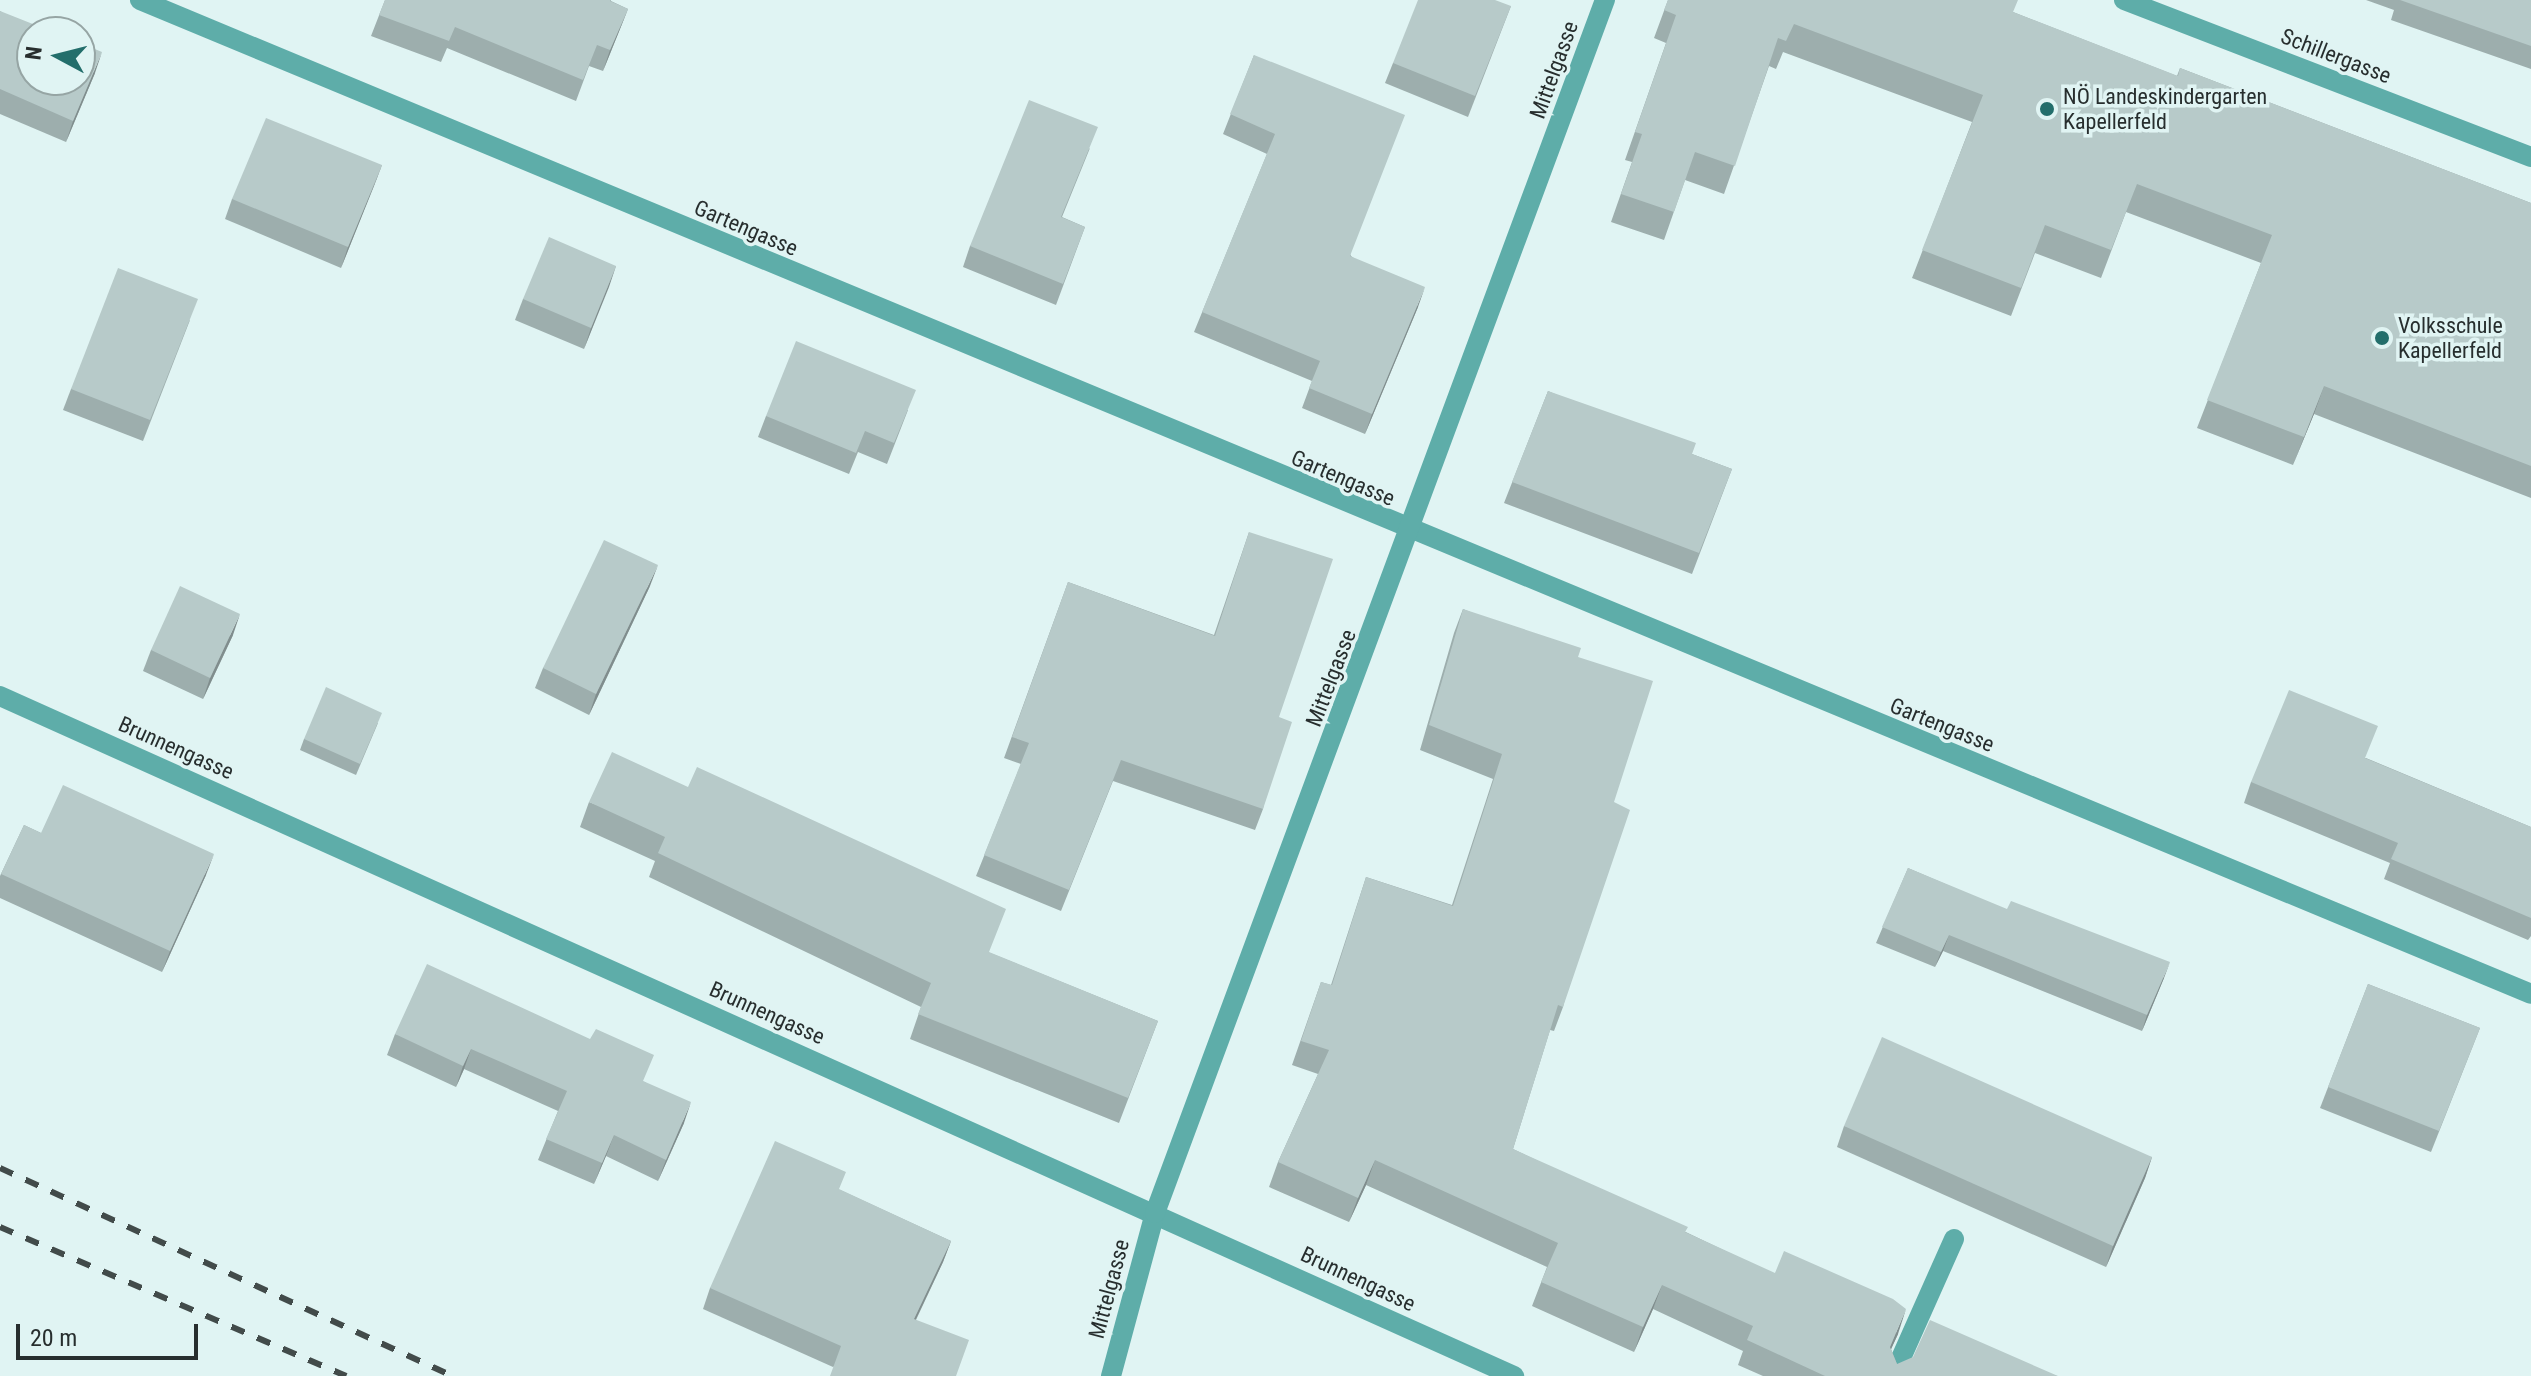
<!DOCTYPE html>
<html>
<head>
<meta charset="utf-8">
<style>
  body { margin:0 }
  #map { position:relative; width:2531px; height:1376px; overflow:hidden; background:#e0f4f3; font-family:"Roboto Condensed",sans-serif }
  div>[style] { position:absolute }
  .minor>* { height:20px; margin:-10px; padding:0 10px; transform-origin:10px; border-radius:10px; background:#5eada9 }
  .rail>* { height:6px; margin-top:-3px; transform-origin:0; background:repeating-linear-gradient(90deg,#424b4a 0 14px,transparent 0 28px) }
  .wall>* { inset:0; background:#9daead }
  .shaded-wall>* { inset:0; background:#808d8d }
  .building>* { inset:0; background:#b7cac9 }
  .dots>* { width:22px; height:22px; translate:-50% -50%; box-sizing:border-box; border:4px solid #e0f4f3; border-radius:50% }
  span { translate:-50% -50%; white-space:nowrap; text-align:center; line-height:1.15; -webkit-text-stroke:7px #e0f4f3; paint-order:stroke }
  .street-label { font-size:22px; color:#272e2e }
  .poi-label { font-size:22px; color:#272e2e }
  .left { translate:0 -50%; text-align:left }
  .north { position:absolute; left:16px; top:16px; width:80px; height:80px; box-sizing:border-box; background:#e0f4f3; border:2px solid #96a5a4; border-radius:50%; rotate:277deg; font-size:22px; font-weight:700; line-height:32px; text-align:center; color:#272e2e }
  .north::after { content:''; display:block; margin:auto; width:28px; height:36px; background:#236e6b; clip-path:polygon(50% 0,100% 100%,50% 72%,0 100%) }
  .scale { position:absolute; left:16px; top:1324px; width:182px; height:36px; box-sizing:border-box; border:4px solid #272e2e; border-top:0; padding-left:10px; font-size:24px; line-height:28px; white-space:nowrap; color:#272e2e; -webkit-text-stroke:6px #e0f4f3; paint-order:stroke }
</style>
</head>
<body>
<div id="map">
  <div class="minor">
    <div style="left:140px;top:0;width:2589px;rotate:22.57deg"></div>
    <div style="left:2124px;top:0;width:436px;rotate:21.1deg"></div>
    <div style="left:0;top:696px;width:1660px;rotate:24.19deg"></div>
    <div style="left:1111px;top:1376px;width:169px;rotate:-74.9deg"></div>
    <div style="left:1155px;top:1213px;width:1294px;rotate:-69.65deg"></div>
    <div style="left:1893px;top:1376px;width:150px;rotate:-66deg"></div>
  </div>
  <div class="rail">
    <div style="left:0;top:1168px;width:498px;rotate:24.7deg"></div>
    <div style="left:0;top:1227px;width:377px;rotate:23.3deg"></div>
  </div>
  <div class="wall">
    <div style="clip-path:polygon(385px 0,611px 0,611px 1px,628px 9px,603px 71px,589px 66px,576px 101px,447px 48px,441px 62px,371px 36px)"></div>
    <div style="clip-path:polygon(1668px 0,2013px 12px,2177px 76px,2180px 68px,2531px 203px,2531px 498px,2314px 414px,2293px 465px,2197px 428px,2261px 263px,2126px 212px,2101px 278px,2035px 253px,2011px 316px,1912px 278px,1972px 122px,1783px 52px,1776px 69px,1769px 66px,1724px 194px,1685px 180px,1664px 240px,1611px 222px,1632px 162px,1625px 160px,1666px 43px,1654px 38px)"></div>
    <div style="clip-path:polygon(2366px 0,2531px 0,2531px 69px,2391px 20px,2394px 10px)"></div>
    <div style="clip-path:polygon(1511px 6px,1468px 117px,1385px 83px,1393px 63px)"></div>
    <div style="clip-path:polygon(0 11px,95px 73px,66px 142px,0 114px)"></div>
    <div style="clip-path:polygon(1254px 55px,1351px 256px,1418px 307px,1365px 434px,1302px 408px,1312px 381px,1194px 332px,1267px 154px,1223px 134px)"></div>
    <div style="clip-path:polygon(1090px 148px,1062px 217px,1085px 227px,1056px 305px,963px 267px,970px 246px)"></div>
    <div style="clip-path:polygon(382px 165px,341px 268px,225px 219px,232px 199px)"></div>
    <div style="clip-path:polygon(616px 266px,584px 349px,515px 320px,523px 299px)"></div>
    <div style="clip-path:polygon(190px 320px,143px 441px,63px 410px,71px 389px)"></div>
    <div style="clip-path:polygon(1548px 391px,1692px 454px,1732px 469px,1692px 574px,1504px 503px)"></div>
    <div style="clip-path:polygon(908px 410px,887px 464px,858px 452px,849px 474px,758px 437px,766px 416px)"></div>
    <div style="clip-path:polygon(1249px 532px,1279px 717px,1263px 809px,1255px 830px,1113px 781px,1061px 911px,976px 876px,1021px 764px,1004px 758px,1068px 582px,1214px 635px)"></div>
    <div style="clip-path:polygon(650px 586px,589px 715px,535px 688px,543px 668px)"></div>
    <div style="clip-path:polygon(1463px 609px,1578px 657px,1614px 802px,1563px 1007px,1554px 1031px,1550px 1030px,1513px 1149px,1898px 1334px,1891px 1349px,1897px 1364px,2058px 1376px,1763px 1376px,1738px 1365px,1743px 1351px,1653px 1309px,1634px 1352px,1532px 1306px,1547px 1267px,1366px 1185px,1349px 1222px,1269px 1187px,1278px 1162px,1318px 1074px,1292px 1065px,1321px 982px,1331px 985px,1366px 877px,1452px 905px,1493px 779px,1420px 750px,1454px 633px)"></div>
    <div style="clip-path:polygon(233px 635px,203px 699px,143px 671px,151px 650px)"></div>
    <div style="clip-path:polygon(378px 723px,356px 775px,300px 750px,304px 739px)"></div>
    <div style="clip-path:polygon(2366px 758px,2531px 827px,2531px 936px,2528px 940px,2384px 879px,2390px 863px,2244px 803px,2251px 782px)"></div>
    <div style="clip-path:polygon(589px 802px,990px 953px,1158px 1021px,1119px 1123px,910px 1039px,921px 1007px,649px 877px,655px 861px,580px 827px)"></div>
    <div style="clip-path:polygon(24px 825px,41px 833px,206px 875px,162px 972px,0 898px,0 876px)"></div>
    <div style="clip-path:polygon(1908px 868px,2164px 978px,2142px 1031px,1943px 951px,1935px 967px,1876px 943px)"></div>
    <div style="clip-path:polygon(2368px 984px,2480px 1028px,2431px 1152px,2320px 1108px)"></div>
    <div style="clip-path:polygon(395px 1034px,645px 1082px,684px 1123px,658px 1181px,606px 1156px,594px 1184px,538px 1160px,558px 1111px,464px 1069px,456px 1087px,387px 1055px)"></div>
    <div style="clip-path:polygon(1844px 1126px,2152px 1157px,2145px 1178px,2106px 1267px,1837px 1147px)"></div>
    <div style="clip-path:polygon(840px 1190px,951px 1241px,943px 1262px,916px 1320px,833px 1367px,703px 1309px,710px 1288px)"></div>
  </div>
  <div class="shaded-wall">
    <div style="clip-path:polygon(628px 9px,620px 29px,603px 71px,610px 50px)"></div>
    <div style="clip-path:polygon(102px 52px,95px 73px,66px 142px,73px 121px)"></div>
    <div style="clip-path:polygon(382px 165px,374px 186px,341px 268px,348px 247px)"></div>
    <div style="clip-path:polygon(616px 266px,609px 287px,584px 349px,591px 328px)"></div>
    <div style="clip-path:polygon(1425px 287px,1418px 307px,1365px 434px,1372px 414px)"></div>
    <div style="clip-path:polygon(2324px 386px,2314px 414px,2293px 465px,2304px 437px)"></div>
    <div style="clip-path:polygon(658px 565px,650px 586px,589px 715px,596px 694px)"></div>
    <div style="clip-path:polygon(240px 614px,233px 635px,203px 699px,210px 678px)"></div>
    <div style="clip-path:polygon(214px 854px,206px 875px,162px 972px,170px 951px)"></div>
    <div style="clip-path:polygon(1949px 935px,1943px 951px,1935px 967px,1941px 952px)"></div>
    <div style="clip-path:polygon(2170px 962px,2164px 978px,2142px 1031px,2147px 1015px)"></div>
    <div style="clip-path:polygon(471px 1049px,464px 1069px,456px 1087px,463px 1066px)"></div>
    <div style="clip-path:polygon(691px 1102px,684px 1123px,658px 1181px,666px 1160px)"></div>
    <div style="clip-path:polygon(614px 1135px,606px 1156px,594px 1184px,602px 1163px)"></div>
    <div style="clip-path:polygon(2152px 1157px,2145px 1178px,2106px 1267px,2113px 1246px)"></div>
    <div style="clip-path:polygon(1375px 1160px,1366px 1185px,1349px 1222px,1358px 1198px)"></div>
    <div style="clip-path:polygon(951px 1241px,943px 1262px,906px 1340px,914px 1319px)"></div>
    <div style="clip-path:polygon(1662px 1285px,1653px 1309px,1634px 1352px,1643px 1327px)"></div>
    <div style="clip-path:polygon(1906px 1309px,1898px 1334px,1881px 1371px,1890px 1347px)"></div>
  </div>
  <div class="building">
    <div style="clip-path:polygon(385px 0,611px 0,610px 1px,628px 9px,610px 50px,597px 45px,583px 80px,455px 27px,449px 41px,379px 15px)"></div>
    <div style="clip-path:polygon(1418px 0,1495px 0,1511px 6px,1475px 96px,1393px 63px)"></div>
    <div style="clip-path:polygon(1668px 0,2018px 0,2013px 12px,2178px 76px,2180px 68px,2531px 203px,2531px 466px,2324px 386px,2304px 437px,2207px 400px,2272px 235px,2137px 184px,2111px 250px,2045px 225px,2021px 288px,1922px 250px,1983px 95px,1794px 24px,1786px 41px,1778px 38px,1735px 166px,1695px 152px,1674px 212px,1621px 194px,1642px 134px,1635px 132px,1676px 15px,1664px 10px)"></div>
    <div style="clip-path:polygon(2400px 0,2531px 0,2531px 46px)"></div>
    <div style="clip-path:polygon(0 11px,53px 32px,32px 32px,32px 80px,80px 80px,80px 43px,102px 52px,73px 121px,0 89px)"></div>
    <div style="clip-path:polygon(1254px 55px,1405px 115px,1350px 256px,1425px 287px,1372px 414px,1309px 388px,1320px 361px,1202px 312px,1275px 134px,1230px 114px)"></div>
    <div style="clip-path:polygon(1029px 100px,1098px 127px,1061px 217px,1085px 227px,1063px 284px,970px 246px)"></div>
    <div style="clip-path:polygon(266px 118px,382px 165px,348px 247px,232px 199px)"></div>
    <div style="clip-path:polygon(549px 237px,616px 266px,591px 328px,523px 299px)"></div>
    <div style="clip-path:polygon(118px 268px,198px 299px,150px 420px,71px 389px)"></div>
    <div style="clip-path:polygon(796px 341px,916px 390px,894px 443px,865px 431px,856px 453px,766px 416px)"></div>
    <div style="clip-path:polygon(1548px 391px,1696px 443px,1692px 454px,1732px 469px,1699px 553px,1512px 482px)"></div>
    <div style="clip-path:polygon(1249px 532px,1333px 559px,1279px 717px,1292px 722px,1263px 809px,1121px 760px,1069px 890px,984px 855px,1029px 743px,1012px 737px,1068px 582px,1215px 636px)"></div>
    <div style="clip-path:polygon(604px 540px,658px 565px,596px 694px,543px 668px)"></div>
    <div style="clip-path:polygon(180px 586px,240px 614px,210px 678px,151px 650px)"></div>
    <div style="clip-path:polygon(1463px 609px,1581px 648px,1578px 657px,1653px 681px,1614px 802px,1630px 810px,1563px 1007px,1558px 1005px,1513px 1149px,1688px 1227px,1685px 1232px,1775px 1273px,1784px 1251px,1893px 1299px,1906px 1309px,1890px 1347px,1897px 1364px,1913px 1357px,1930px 1320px,2058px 1376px,1825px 1376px,1747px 1340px,1753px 1326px,1662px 1285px,1643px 1327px,1541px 1282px,1558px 1243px,1375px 1160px,1358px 1198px,1278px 1162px,1329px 1050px,1301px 1041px,1321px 982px,1332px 985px,1366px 877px,1453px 906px,1502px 754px,1429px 725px)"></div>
    <div style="clip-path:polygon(326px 687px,382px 713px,360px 764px,304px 739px)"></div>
    <div style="clip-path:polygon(2289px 690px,2378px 726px,2365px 758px,2531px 827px,2531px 918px,2391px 859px,2398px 843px,2251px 782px)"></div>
    <div style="clip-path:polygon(612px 752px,688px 787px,697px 767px,1006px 909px,989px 952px,1158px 1021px,1128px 1098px,918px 1014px,931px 983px,658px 853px,665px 837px,589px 802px)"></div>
    <div style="clip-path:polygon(63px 785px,214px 854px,170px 951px,1px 874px,24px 825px,41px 833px)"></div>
    <div style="clip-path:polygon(1908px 868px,2007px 909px,2011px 901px,2170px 962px,2147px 1015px,1949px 935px,1941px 952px,1882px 927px)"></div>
    <div style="clip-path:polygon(427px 964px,590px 1039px,596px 1029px,654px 1055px,643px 1081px,691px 1102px,666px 1160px,614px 1135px,602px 1163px,546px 1139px,567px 1091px,471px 1049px,463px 1066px,395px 1034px)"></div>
    <div style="clip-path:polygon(2368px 984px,2480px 1028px,2439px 1131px,2328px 1087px)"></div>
    <div style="clip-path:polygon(1882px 1037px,2152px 1157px,2113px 1246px,1844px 1126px)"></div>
    <div style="clip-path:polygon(775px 1141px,846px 1172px,839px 1189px,951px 1241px,914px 1319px,969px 1340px,956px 1376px,830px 1376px,841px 1346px,710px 1288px)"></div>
  </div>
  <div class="dots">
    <div style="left:2047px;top:109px;background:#236e6b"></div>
    <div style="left:2382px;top:338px;background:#236e6b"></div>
  </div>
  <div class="street-label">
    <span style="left:2336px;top:56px;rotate:21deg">Schillergasse</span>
    <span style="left:1554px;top:70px;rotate:-70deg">Mittelgasse</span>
    <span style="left:746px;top:228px;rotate:23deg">Gartengasse</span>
    <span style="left:1343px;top:478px;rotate:23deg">Gartengasse</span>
    <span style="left:1331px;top:678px;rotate:-69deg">Mittelgasse</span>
    <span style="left:1942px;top:725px;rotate:22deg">Gartengasse</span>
    <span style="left:176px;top:748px;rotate:24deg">Brunnengasse</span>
    <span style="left:767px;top:1013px;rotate:24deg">Brunnengasse</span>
    <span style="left:1358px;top:1279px;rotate:25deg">Brunnengasse</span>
    <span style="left:1109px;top:1289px;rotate:-75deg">Mittelgasse</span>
  </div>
  <div class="poi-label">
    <span class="left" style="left:2063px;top:109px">NÖ Landeskindergarten<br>Kapellerfeld</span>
    <span class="left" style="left:2398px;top:338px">Volksschule<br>Kapellerfeld</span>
  </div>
  <div class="north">N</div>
  <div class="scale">20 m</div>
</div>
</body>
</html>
